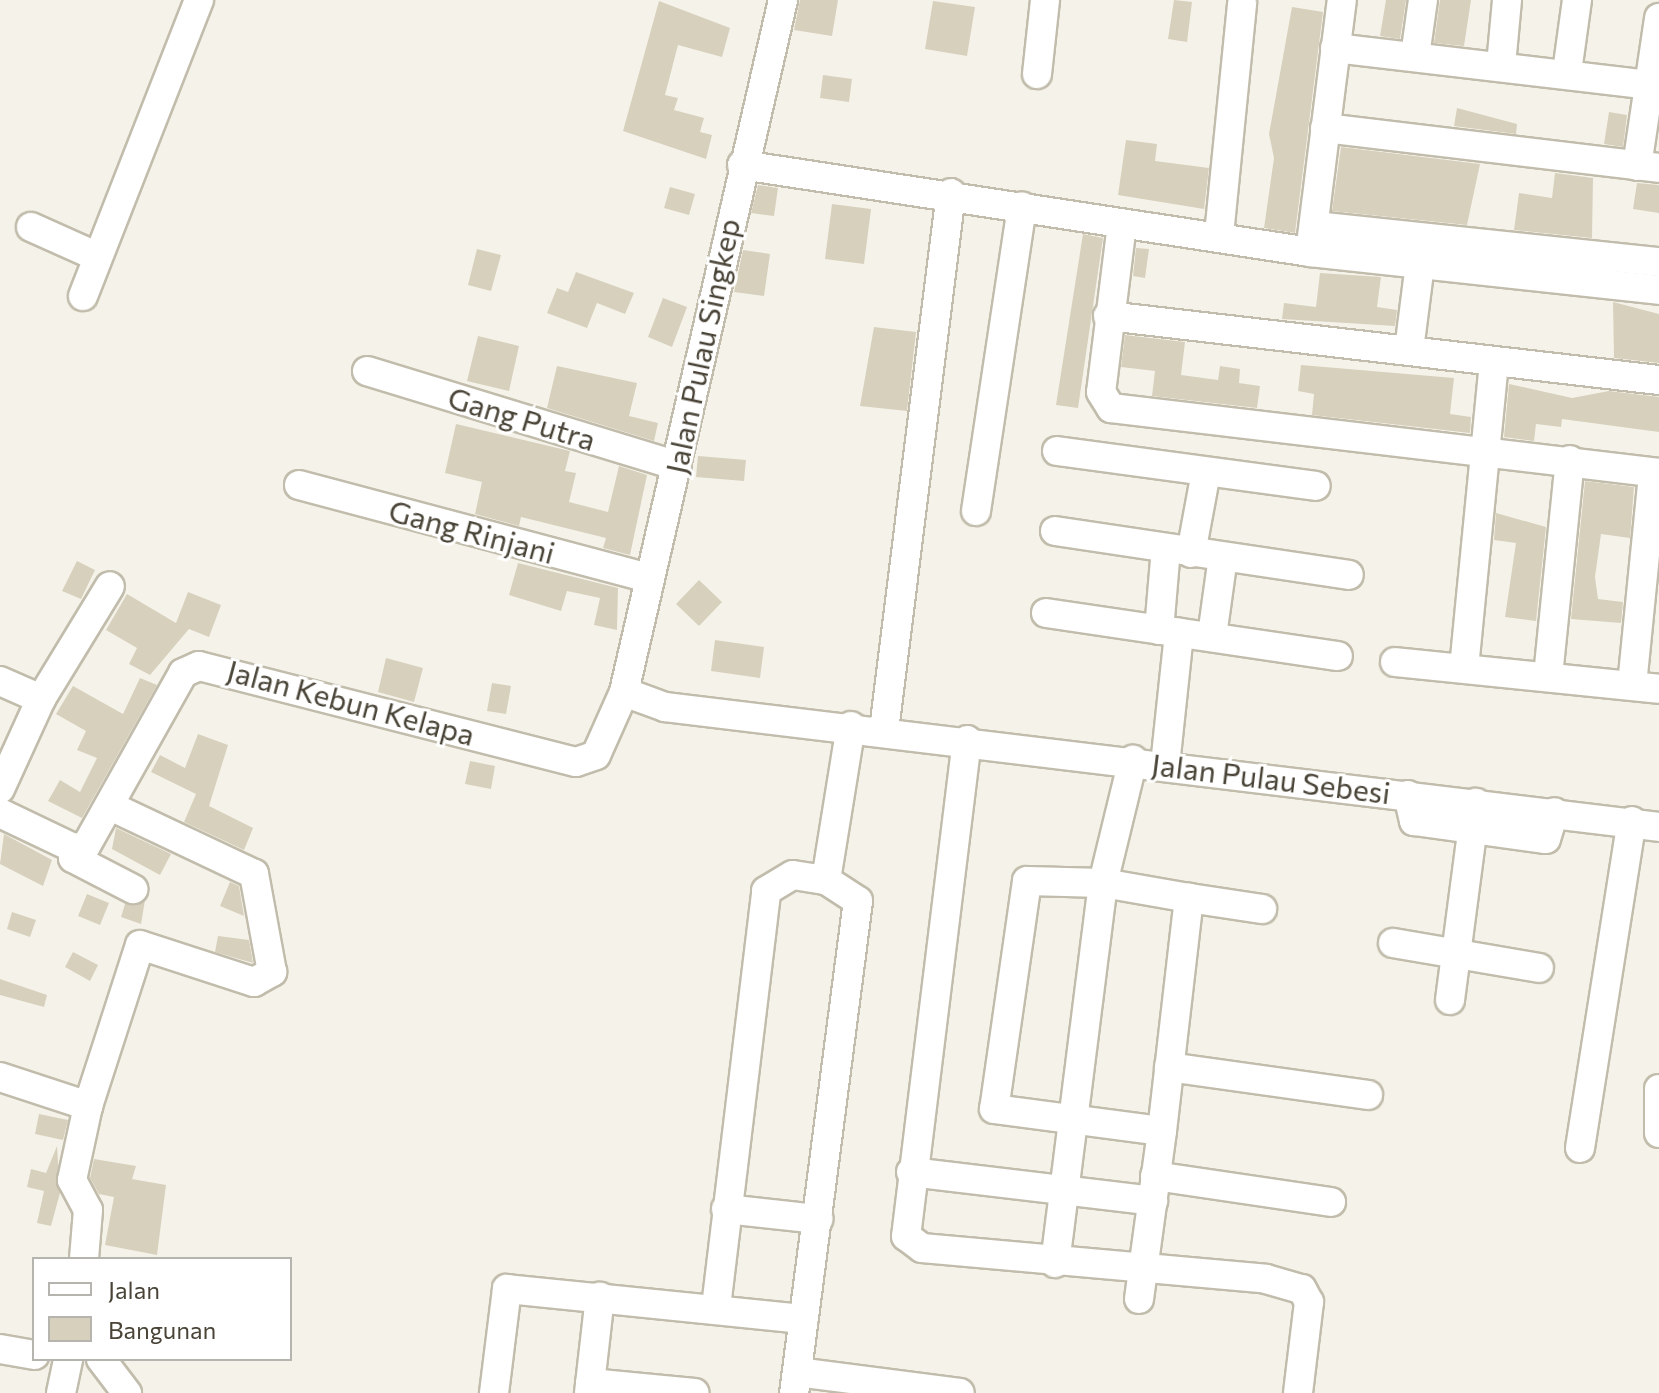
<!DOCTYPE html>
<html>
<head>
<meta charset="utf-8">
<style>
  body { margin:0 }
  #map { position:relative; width:1659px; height:1393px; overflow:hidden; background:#f5f3e9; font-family:Commissioner,sans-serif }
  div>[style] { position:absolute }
  .building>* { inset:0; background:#d7d0bd }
  .roads { filter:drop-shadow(2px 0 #c1bcab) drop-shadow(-2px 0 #c1bcab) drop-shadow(0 2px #c1bcab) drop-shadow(0 -2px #c1bcab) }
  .minor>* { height:28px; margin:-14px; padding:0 14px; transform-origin:14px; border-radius:14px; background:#fff }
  span { translate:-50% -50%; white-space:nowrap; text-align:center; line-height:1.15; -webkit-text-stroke:6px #fff; paint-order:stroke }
  .street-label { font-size:30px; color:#494437 }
  .legend { position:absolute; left:32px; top:1257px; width:260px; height:104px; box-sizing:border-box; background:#fff; border:2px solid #b6b4af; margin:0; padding:10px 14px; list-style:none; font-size:24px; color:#494437 }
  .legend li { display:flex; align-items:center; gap:16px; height:40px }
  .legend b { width:40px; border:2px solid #b6b4af }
</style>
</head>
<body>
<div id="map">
  <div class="building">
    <div style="clip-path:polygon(800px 0,838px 0,832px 36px,794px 30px)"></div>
    <div style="clip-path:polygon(1174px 0,1192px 2px,1187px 42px,1168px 39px)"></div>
    <div style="clip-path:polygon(1386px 0,1406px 0,1400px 39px,1380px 36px)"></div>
    <div style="clip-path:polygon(1440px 0,1471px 0,1464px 46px,1434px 43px)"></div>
    <div style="clip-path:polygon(659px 1px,730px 28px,722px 57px,678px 45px,665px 95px,678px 98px,674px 110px,704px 118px,700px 132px,712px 135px,706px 159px,623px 131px)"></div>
    <div style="clip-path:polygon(933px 1px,975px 7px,967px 56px,925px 49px)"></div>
    <div style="clip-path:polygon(1292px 7px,1323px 12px,1295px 233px,1264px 228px,1274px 158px,1269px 134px)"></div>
    <div style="clip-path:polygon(823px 75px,852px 79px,849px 102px,820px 98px)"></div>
    <div style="clip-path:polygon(1457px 108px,1517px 124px,1516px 134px,1454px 126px)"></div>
    <div style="clip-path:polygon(1609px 112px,1627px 115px,1623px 147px,1604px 144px)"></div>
    <div style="clip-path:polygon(1126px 140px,1157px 144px,1155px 161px,1209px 168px,1204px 209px,1118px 195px)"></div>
    <div style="clip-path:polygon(1341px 147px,1480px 164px,1467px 225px,1332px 211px)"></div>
    <div style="clip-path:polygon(1555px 173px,1593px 178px,1592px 238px,1514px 230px,1519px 193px,1552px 198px)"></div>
    <div style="clip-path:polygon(1637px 183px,1659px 185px,1659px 213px,1633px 209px)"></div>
    <div style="clip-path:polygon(758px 185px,778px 188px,774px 216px,751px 213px)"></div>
    <div style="clip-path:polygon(670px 187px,695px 194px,689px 215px,664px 208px)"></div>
    <div style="clip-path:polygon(832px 204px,871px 209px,864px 264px,825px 259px)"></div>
    <div style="clip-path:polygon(1083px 234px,1103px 238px,1078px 408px,1056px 405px)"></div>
    <div style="clip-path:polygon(1136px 248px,1149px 249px,1145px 278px,1133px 276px)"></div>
    <div style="clip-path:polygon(477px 249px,501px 255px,491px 291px,468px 285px)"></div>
    <div style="clip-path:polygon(743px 250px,770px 254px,764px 296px,734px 292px)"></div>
    <div style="clip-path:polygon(576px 272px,634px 293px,625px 314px,597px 303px,587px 328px,547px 313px,557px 288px,568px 292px)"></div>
    <div style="clip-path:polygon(1320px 273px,1381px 277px,1377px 307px,1397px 310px,1395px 326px,1282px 319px,1284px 303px,1316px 307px)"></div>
    <div style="clip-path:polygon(663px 298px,687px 307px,672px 347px,648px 337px)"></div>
    <div style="clip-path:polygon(1613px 302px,1659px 314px,1659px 363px,1614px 358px)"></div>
    <div style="clip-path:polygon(874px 327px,916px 332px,907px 411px,860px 406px)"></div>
    <div style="clip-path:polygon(1125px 335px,1185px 342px,1181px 375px,1218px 380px,1220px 366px,1240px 369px,1239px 383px,1260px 386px,1257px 408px,1152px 396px,1155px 371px,1121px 367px)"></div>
    <div style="clip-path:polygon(478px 336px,519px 346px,509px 391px,467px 381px)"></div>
    <div style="clip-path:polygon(1301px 365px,1454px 378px,1450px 414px,1471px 417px,1470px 433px,1312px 415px,1314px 394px,1298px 391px)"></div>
    <div style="clip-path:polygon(557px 366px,637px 383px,629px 416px,658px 423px,654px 441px,547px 408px)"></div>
    <div style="clip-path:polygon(1509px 384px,1572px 398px,1609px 391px,1659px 397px,1659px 432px,1562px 419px,1561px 427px,1536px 424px,1534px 441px,1504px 437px)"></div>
    <div style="clip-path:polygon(456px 424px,570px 451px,565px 471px,576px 473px,569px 502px,608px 512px,619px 466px,647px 475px,630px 555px,603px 548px,606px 538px,521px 517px,519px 526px,475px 514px,482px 482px,445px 473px)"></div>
    <div style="clip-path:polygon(698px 456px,746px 460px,744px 481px,696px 477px)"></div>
    <div style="clip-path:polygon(1585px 481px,1634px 487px,1630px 538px,1601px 534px,1595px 577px,1598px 599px,1623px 602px,1621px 623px,1571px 619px)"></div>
    <div style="clip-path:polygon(1496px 513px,1546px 527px,1536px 621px,1505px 617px,1516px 543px,1494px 540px)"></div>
    <div style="clip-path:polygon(77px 561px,95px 570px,81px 599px,62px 591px)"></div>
    <div style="clip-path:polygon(518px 563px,618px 588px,617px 630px,594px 625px,600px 598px,567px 591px,561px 611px,509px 595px)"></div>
    <div style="clip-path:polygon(699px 580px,722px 602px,699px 626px,676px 604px)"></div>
    <div style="clip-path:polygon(188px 592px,221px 605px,209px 637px,189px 629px,150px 675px,129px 664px,137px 648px,106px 630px,127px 594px,176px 623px)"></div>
    <div style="clip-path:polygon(715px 640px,764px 647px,760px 678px,711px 671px)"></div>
    <div style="clip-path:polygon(386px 658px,423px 668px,414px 702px,378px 692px)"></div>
    <div style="clip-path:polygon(140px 678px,157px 685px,82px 818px,48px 801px,60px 780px,80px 792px,97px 758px,77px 750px,86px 731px,56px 714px,73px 686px,123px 714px)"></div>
    <div style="clip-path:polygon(492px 683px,511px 686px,506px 714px,487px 711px)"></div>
    <div style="clip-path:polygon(198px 734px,228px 745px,209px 806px,253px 828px,244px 850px,184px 822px,196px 794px,151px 772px,160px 755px,185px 768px)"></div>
    <div style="clip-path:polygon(470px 761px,495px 766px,491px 789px,465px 784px)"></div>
    <div style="clip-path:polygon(116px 828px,171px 854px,160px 875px,112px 849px)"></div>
    <div style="clip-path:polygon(4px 834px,52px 860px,43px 886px,0 864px)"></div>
    <div style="clip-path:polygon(230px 882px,239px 886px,244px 916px,220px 906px)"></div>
    <div style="clip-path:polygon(87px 894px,109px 903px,100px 925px,78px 916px)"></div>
    <div style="clip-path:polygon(145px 900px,141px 924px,121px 917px,125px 904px)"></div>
    <div style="clip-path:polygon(12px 912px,36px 920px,30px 937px,7px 929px)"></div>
    <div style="clip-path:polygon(218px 936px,249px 940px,253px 963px,215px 952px)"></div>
    <div style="clip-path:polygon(73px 952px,98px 965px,90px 981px,65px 967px)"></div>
    <div style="clip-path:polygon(0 979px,47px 995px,44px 1007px,0 995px)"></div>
    <div style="clip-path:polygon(39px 1114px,68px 1120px,63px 1140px,35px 1134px)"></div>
    <div style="clip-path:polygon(57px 1146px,60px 1193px,51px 1226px,37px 1223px,44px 1191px,27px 1187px,31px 1169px,46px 1173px)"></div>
    <div style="clip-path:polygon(94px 1159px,136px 1166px,132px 1179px,166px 1185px,157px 1255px,105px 1245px,114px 1197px,99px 1194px,90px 1178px)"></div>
  </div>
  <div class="roads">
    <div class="minor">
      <div style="left:1335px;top:48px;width:316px;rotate:6.7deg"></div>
      <div style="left:1415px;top:56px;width:57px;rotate:-81.9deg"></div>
      <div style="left:1501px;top:65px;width:65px;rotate:-84.7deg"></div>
      <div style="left:1567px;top:72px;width:73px;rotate:-82.1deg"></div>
      <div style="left:1037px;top:74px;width:74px;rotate:-83.8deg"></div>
      <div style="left:1325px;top:128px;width:336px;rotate:6.8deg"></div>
      <div style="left:742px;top:165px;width:575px;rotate:8.71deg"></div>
      <div style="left:1310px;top:252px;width:254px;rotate:-82.8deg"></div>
      <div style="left:1637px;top:166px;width:150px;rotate:-81.5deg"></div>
      <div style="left:1122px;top:224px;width:169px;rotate:97.1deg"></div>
      <div style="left:1101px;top:392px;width:19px;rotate:58deg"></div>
      <div style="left:1111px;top:408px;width:552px;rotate:6.76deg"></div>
      <div style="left:1315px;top:226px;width:346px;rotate:6deg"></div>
      <div style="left:31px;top:227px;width:73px;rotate:24.1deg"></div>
      <div style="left:1219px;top:235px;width:233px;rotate:-84.3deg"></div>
      <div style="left:1310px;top:252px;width:351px;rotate:6.2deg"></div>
      <div style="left:83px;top:296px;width:318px;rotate:-68.6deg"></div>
      <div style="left:1108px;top:316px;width:555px;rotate:6.63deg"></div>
      <div style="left:1409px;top:350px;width:87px;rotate:-82.7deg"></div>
      <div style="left:367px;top:371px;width:324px;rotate:17deg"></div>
      <div style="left:1057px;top:451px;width:261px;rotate:7.7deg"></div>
      <div style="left:299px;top:485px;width:358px;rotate:14.9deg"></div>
      <div style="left:976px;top:511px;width:308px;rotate:-81.4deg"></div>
      <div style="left:1055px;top:531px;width:297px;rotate:8.5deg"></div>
      <div style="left:1191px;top:553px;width:82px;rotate:-79.5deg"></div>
      <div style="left:1046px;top:613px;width:295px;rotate:8.4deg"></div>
      <div style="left:1159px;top:630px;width:81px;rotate:-85.1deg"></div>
      <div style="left:1212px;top:636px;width:80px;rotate:-82.1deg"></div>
      <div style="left:1395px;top:662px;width:265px;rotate:5.8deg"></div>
      <div style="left:1464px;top:668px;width:308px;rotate:-84.4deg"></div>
      <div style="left:1548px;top:676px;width:217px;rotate:-84.2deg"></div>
      <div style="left:0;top:681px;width:45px;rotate:23.7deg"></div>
      <div style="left:1632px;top:685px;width:213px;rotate:-84.3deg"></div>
      <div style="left:624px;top:692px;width:44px;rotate:20.1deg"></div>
      <div style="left:665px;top:707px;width:1001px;rotate:6.88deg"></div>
      <div style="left:884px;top:730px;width:541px;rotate:-82.89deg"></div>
      <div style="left:967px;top:740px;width:500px;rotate:97deg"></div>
      <div style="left:906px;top:1236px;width:20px;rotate:37deg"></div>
      <div style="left:922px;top:1248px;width:345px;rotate:5.1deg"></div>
      <div style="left:1266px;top:1279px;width:37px;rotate:16deg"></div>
      <div style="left:1302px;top:1289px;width:15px;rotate:62deg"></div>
      <div style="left:1309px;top:1302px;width:92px;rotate:96.9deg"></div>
      <div style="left:1165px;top:765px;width:133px;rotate:-83.9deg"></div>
      <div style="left:0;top:789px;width:99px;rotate:-65.5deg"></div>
      <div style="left:41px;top:699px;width:132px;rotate:-58.6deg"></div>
      <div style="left:1408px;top:795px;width:27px;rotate:77deg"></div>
      <div style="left:1414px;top:821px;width:133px;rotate:7.8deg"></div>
      <div style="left:1546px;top:839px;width:28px;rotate:-73deg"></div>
      <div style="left:0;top:813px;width:81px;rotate:25.6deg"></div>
      <div style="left:73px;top:848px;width:13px;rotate:-9deg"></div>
      <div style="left:86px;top:846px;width:198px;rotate:-60.7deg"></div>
      <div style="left:183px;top:673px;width:17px;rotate:-24deg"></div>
      <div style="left:199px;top:666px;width:389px;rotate:14.3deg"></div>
      <div style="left:576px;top:762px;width:21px;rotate:-19deg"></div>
      <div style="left:596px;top:755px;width:69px;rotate:-66deg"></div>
      <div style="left:624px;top:692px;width:710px;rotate:-77.06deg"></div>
      <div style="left:73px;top:848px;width:10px;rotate:90deg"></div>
      <div style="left:73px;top:858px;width:68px;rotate:27.3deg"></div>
      <div style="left:826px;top:880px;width:156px;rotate:-80.8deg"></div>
      <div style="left:1189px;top:898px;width:74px;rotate:8.6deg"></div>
      <div style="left:1393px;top:943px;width:148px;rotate:9.7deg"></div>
      <div style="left:1450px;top:1000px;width:199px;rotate:-82.5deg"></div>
      <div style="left:1169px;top:1067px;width:201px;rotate:8deg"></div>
      <div style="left:0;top:1077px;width:93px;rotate:18.2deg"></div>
      <div style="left:88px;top:1106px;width:76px;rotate:102.2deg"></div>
      <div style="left:72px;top:1180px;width:34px;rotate:62deg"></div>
      <div style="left:88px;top:1210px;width:49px;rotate:94.7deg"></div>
      <div style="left:1659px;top:1089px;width:44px;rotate:90deg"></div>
      <div style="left:88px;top:1106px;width:169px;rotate:-72.1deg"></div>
      <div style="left:140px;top:945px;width:120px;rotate:18deg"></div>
      <div style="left:254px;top:982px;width:21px;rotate:-29deg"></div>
      <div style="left:272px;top:972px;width:100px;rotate:-100.4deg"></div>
      <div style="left:254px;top:874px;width:157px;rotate:-154.7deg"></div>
      <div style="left:1580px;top:1148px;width:331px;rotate:-81deg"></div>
      <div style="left:911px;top:1172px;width:244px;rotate:6.8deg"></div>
      <div style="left:1155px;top:1176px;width:178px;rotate:8.4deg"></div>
      <div style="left:726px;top:1209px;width:93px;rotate:6.2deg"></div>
      <div style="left:1055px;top:1263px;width:383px;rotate:-82.8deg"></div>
      <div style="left:1103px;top:883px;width:127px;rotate:-76.3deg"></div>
      <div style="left:1139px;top:1299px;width:170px;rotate:-82.2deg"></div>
      <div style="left:1162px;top:1131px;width:235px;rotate:-83.4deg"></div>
      <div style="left:1189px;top:898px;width:87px;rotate:-170.1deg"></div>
      <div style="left:1103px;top:883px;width:76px;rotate:-178.5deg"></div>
      <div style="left:1027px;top:881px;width:230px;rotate:98.2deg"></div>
      <div style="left:994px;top:1109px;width:169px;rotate:7.5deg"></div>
      <div style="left:716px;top:1307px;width:419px;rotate:-83.1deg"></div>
      <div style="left:766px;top:891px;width:31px;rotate:-31deg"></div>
      <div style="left:793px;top:875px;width:33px;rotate:9deg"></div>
      <div style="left:826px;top:880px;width:38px;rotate:33deg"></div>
      <div style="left:858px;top:901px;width:496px;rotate:97.4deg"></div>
      <div style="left:0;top:1349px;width:35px;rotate:10deg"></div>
      <div style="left:101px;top:1359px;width:43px;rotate:52.6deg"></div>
      <div style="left:797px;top:1372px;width:164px;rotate:7.3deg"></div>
      <div style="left:590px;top:1383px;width:105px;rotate:5.4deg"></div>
      <div style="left:61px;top:1393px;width:35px;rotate:-78deg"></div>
      <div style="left:494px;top:1393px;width:105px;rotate:-82.9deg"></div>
      <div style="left:507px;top:1289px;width:298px;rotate:5.8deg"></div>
      <div style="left:589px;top:1393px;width:97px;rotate:-83.5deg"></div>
    </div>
  </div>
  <div class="street-label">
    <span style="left:702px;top:346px;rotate:-78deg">Jalan Pulau Singkep</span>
    <span style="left:522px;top:418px;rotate:17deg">Gang Putra</span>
    <span style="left:472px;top:531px;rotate:15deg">Gang Rinjani</span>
    <span style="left:351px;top:702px;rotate:15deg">Jalan Kebun Kelapa</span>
    <span style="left:1271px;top:778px;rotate:7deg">Jalan Pulau Sebesi</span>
  </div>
  <ul class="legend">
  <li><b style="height:10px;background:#fff"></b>Jalan</li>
  <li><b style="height:22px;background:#d7d0bd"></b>Bangunan</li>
  </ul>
</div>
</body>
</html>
